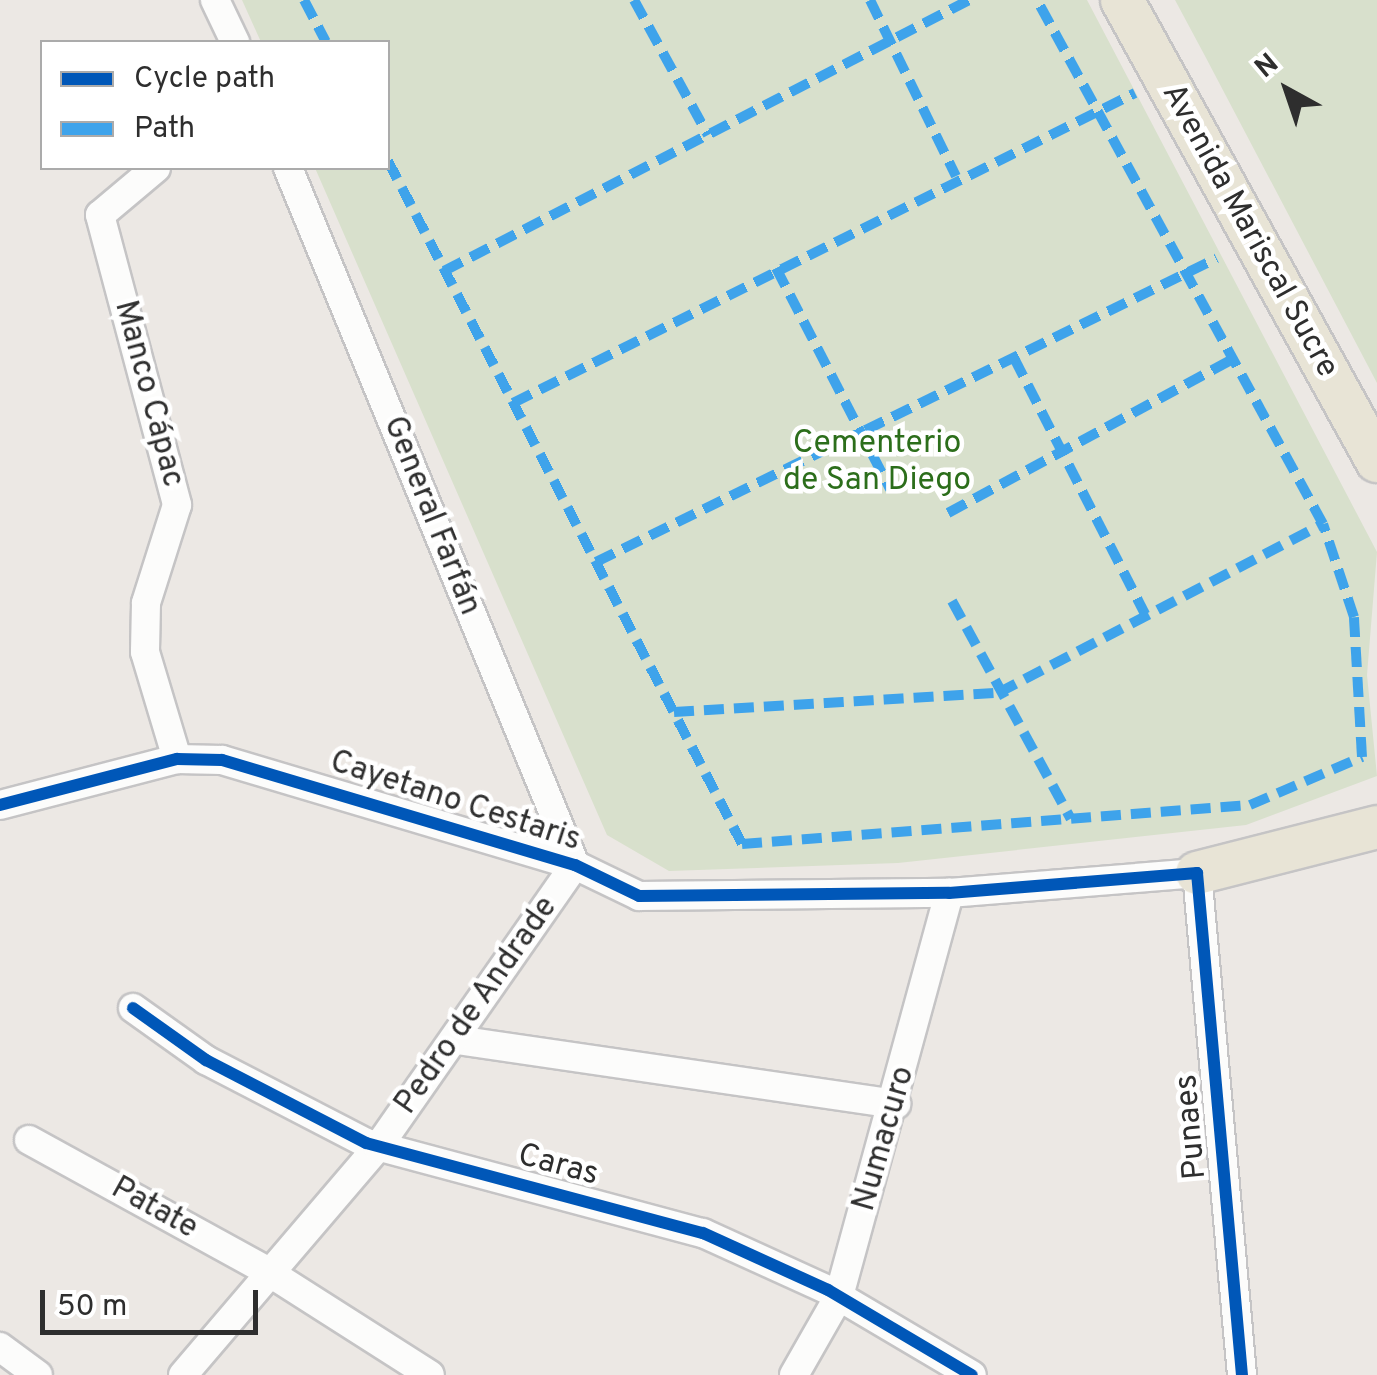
<!DOCTYPE html>
<html>
<head>
<meta charset="utf-8">
<style>
  body { margin:0 }
  #map { position:relative; width:1377px; height:1375px; overflow:hidden; background:#ece8e4; font-family:Overpass,sans-serif }
  div>[style] { position:absolute }
  .cemetery>* { inset:0; background:#d8e0cc }
  .roads { filter:drop-shadow(2px 0 #c5c4c5) drop-shadow(-2px 0 #c5c4c5) drop-shadow(0 2px #c5c4c5) drop-shadow(0 -2px #c5c4c5) }
  .minor>* { height:28px; margin:-14px; padding:0 14px; transform-origin:14px; border-radius:14px; background:#fcfcfb }
  .primary>* { height:42px; margin:-21px; padding:0 21px; transform-origin:21px; border-radius:21px; background:#e8e4d6 }
  .quiet>* { height:10px; margin-top:-5px; transform-origin:0; background:repeating-linear-gradient(90deg,#3ea3eb 0 20px,transparent 0 30px) }
  .cycleway>* { height:12px; margin:-6px; padding:0 6px; transform-origin:6px; border-radius:6px; background:#0057b8 }
  span { translate:-50% -50%; white-space:nowrap; text-align:center; line-height:1.15; -webkit-text-stroke:9px #fff; paint-order:stroke }
  .street-label { font-size:32px; color:#2e2e2e }
  .park-label { font-size:32px; color:#2c6e1b }
  .legend { position:absolute; left:40px; top:40px; width:350px; height:130px; box-sizing:border-box; background:#fff; border:2px solid #ababab; margin:0; padding:12px 18px; list-style:none; font-size:30px; color:#2e2e2e }
  .legend li { display:flex; align-items:center; gap:20px; height:50px }
  .legend b { width:50px; border:2px solid #ababab }
  .north { position:absolute; left:1237px; top:40px; width:100px; height:100px; -webkit-text-stroke:8px #fff; paint-order:stroke; rotate:320deg; font-size:28px; font-weight:700; line-height:40px; text-align:center; color:#2e2e2e }
  .north::after { content:''; display:block; margin:auto; width:35px; height:45px; background:#2e2e2e; clip-path:polygon(50% 0,100% 100%,50% 72%,0 100%) }
  .scale { position:absolute; left:40px; top:1290px; width:218px; height:45px; box-sizing:border-box; border:5px solid #2e2e2e; border-top:0; padding-left:12px; font-size:30px; line-height:35px; white-space:nowrap; color:#2e2e2e; -webkit-text-stroke:8px #fff; paint-order:stroke }
</style>
</head>
<body>
<div id="map">
  <div class="cemetery">
    <div style="clip-path:polygon(242px 0,1087px 0,1377px 552px,1367px 675px,1377px 776px,1246px 825px,898px 863px,669px 871px,607px 835px,315px 168px,388px 168px,388px 42px,261px 42px)"></div>
    <div style="clip-path:polygon(1175px 0,1377px 0,1377px 383px,1205px 56px)"></div>
  </div>
  <div class="roads">
    <div class="minor">
      <div style="left:215px;top:0;width:47px;rotate:64.5deg"></div>
      <div style="left:156px;top:168px;width:73px;rotate:140deg"></div>
      <div style="left:100px;top:215px;width:300px;rotate:75.1deg"></div>
      <div style="left:177px;top:505px;width:103px;rotate:107.6deg"></div>
      <div style="left:146px;top:603px;width:49px;rotate:91.2deg"></div>
      <div style="left:145px;top:652px;width:112px;rotate:73.3deg"></div>
      <div style="left:288px;top:168px;width:754px;rotate:67.62deg"></div>
      <div style="left:0;top:805px;width:183px;rotate:-14.6deg"></div>
      <div style="left:177px;top:759px;width:45px;rotate:1.3deg"></div>
      <div style="left:222px;top:760px;width:368px;rotate:16.6deg"></div>
      <div style="left:575px;top:865px;width:71px;rotate:25.8deg"></div>
      <div style="left:639px;top:896px;width:310px;rotate:-0.6deg"></div>
      <div style="left:949px;top:893px;width:249px;rotate:-4.6deg"></div>
      <div style="left:1197px;top:873px;width:504px;rotate:84.88deg"></div>
      <div style="left:133px;top:1008px;width:90px;rotate:35.5deg"></div>
      <div style="left:206px;top:1060px;width:180px;rotate:27.4deg"></div>
      <div style="left:366px;top:1143px;width:349px;rotate:15deg"></div>
      <div style="left:703px;top:1233px;width:137px;rotate:24.5deg"></div>
      <div style="left:828px;top:1290px;width:167px;rotate:30.6deg"></div>
      <div style="left:457px;top:1040px;width:444px;rotate:8.3deg"></div>
      <div style="left:29px;top:1140px;width:272px;rotate:28.8deg"></div>
      <div style="left:267px;top:1271px;width:193px;rotate:32.5deg"></div>
      <div style="left:0;top:1347px;width:47px;rotate:36.4deg"></div>
      <div style="left:183px;top:1375px;width:300px;rotate:-49.5deg"></div>
      <div style="left:378px;top:1147px;width:344px;rotate:-55.1deg"></div>
      <div style="left:794px;top:1375px;width:91px;rotate:-60.3deg"></div>
      <div style="left:839px;top:1296px;width:418px;rotate:-74.7deg"></div>
    </div>
    <div class="primary">
      <div style="left:1122px;top:0;width:527px;rotate:61.05deg"></div>
      <div style="left:1197px;top:873px;width:186px;rotate:-14.3deg"></div>
    </div>
  </div>
  <div class="quiet">
    <div style="left:304px;top:0;width:47px;rotate:62.4deg"></div>
    <div style="left:634px;top:0;width:154px;rotate:61.3deg"></div>
    <div style="left:870px;top:0;width:196px;rotate:64deg"></div>
    <div style="left:388px;top:161px;width:769px;rotate:62.6deg"></div>
    <div style="left:742px;top:844px;width:509px;rotate:-4.39deg"></div>
    <div style="left:1250px;top:805px;width:122px;rotate:-23.2deg"></div>
    <div style="left:1362px;top:757px;width:140px;rotate:-93.3deg"></div>
    <div style="left:1354px;top:617px;width:98px;rotate:-108.4deg"></div>
    <div style="left:1323px;top:524px;width:597px;rotate:-118.63deg"></div>
    <div style="left:776px;top:268px;width:249px;rotate:62.7deg"></div>
    <div style="left:444px;top:271px;width:591px;rotate:-27.3deg"></div>
    <div style="left:1014px;top:358px;width:288px;rotate:62.9deg"></div>
    <div style="left:513px;top:403px;width:695px;rotate:-26.49deg"></div>
    <div style="left:948px;top:513px;width:328px;rotate:-28.4deg"></div>
    <div style="left:596px;top:562px;width:691px;rotate:-26.08deg"></div>
    <div style="left:952px;top:601px;width:248px;rotate:61.4deg"></div>
    <div style="left:674px;top:712px;width:325px;rotate:-3.4deg"></div>
    <div style="left:998px;top:693px;width:366px;rotate:-27.5deg"></div>
  </div>
  <div class="cycleway">
    <div style="left:0;top:805px;width:183px;rotate:-14.6deg"></div>
    <div style="left:177px;top:759px;width:45px;rotate:1.3deg"></div>
    <div style="left:222px;top:760px;width:368px;rotate:16.6deg"></div>
    <div style="left:575px;top:865px;width:71px;rotate:25.8deg"></div>
    <div style="left:639px;top:896px;width:310px;rotate:-0.6deg"></div>
    <div style="left:949px;top:893px;width:249px;rotate:-4.6deg"></div>
    <div style="left:1197px;top:873px;width:504px;rotate:84.88deg"></div>
    <div style="left:133px;top:1008px;width:90px;rotate:35.5deg"></div>
    <div style="left:206px;top:1060px;width:180px;rotate:27.4deg"></div>
    <div style="left:366px;top:1143px;width:349px;rotate:15deg"></div>
    <div style="left:703px;top:1233px;width:137px;rotate:24.5deg"></div>
    <div style="left:828px;top:1290px;width:167px;rotate:30.6deg"></div>
  </div>
  <div class="street-label">
    <span style="left:1249px;top:231px;rotate:61deg">Avenida Mariscal Sucre</span>
    <span style="left:148px;top:394px;rotate:75deg">Manco Cápac</span>
    <span style="left:431px;top:516px;rotate:68deg">General Farfán</span>
    <span style="left:455px;top:802px;rotate:18deg">Cayetano Cestaris</span>
    <span style="left:477px;top:1006px;rotate:-55deg">Pedro de Andrade</span>
    <span style="left:1192px;top:1127px;rotate:-95deg">Punaes</span>
    <span style="left:885px;top:1139px;rotate:-74deg">Numacuro</span>
    <span style="left:558px;top:1166px;rotate:15deg">Caras</span>
    <span style="left:154px;top:1209px;rotate:29deg">Patate</span>
  </div>
  <div class="park-label">
    <span style="left:877px;top:463px">Cementerio<br>de San Diego</span>
  </div>
  <ul class="legend">
  <li><b style="height:12px;background:#0057b8"></b>Cycle path</li>
  <li><b style="height:12px;background:#3ea3eb"></b>Path</li>
  </ul>
  <div class="north">N</div>
  <div class="scale">50 m</div>
</div>
</body>
</html>
